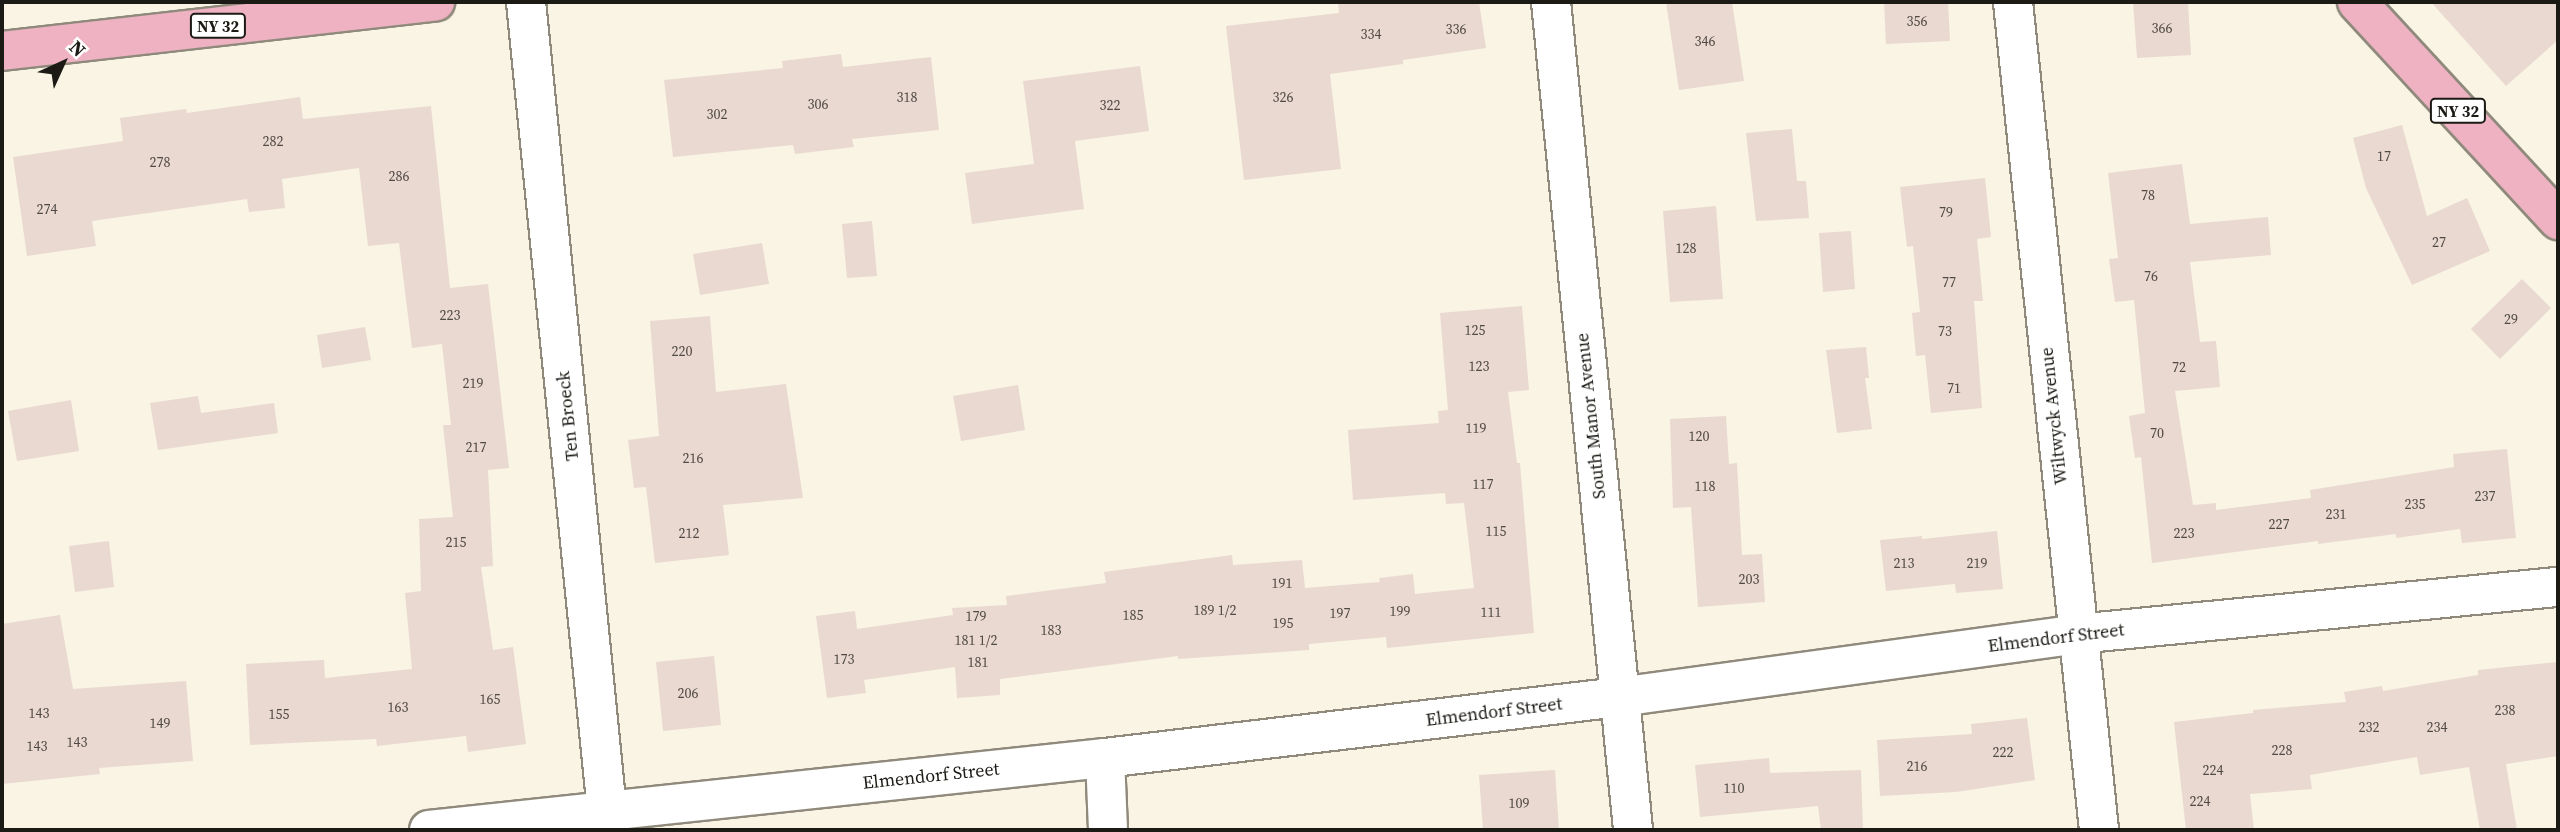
<!DOCTYPE html>
<html>
<head>
<meta charset="utf-8">
<style>
  body { margin:0 }
  #map { position:relative; width:2560px; height:832px; overflow:hidden; background:#f9f4e4; font-family:"Source Serif 4",serif }
  div>[style] { position:absolute }
  .building>* { inset:0; background:#ead9d1 }
  .roads { filter:drop-shadow(2px 0 #8f8a7c) drop-shadow(-2px 0 #8f8a7c) drop-shadow(0 2px #8f8a7c) drop-shadow(0 -2px #8f8a7c) }
  .minor>* { height:38px; margin:-19px; padding:0 19px; transform-origin:19px; border-radius:19px; background:#fff }
  .major>* { height:38px; margin:-19px; padding:0 19px; transform-origin:19px; border-radius:19px; background:#eeb2c2 }
  span { translate:-50% -50%; white-space:nowrap; text-align:center; line-height:1.15; -webkit-text-stroke:5px #fff; paint-order:stroke }
  .number-label { font-size:14px; color:#504a44 }
  .number-label span { -webkit-text-stroke-width:0 }
  .shield-label span { padding:2px 5px; background:#fff; border:2px solid; border-radius:5px; -webkit-text-stroke-width:0 }
  .shield-label { font-size:16px; color:#1c1a15; font-weight:700 }
  .street-label { font-size:18px; color:#1c1a15 }
  .frame { position:absolute; inset:0; border:4px solid #1c1a15; pointer-events:none }
  .north { position:absolute; left:28px; top:28px; width:70px; height:70px; -webkit-text-stroke:5px #fff; paint-order:stroke; rotate:45deg; font-size:19px; font-weight:700; line-height:28px; text-align:center; color:#1c1a15 }
  .north::after { content:''; display:block; margin:auto; width:24px; height:32px; background:#1c1a15; clip-path:polygon(50% 0,100% 100%,50% 72%,0 100%) }
</style>
</head>
<body>
<div id="map">
  <div class="building">
    <div style="clip-path:polygon(1338px 2px,1479px 2px,1486px 48px,1403px 60px,1403px 64px,1330px 74px,1341px 169px,1244px 180px,1226px 26px,1339px 13px)"></div>
    <div style="clip-path:polygon(1666px 2px,1732px 2px,1744px 81px,1679px 90px)"></div>
    <div style="clip-path:polygon(1884px 2px,1948px 2px,1950px 41px,1886px 44px)"></div>
    <div style="clip-path:polygon(2133px 2px,2188px 2px,2191px 55px,2137px 58px)"></div>
    <div style="clip-path:polygon(2431px 2px,2558px 2px,2558px 40px,2506px 86px)"></div>
    <div style="clip-path:polygon(841px 54px,843px 67px,931px 57px,939px 130px,852px 139px,854px 147px,795px 154px,793px 145px,673px 157px,664px 80px,783px 68px,782px 61px)"></div>
    <div style="clip-path:polygon(1140px 66px,1149px 131px,1075px 141px,1084px 209px,972px 224px,965px 173px,1034px 164px,1023px 81px)"></div>
    <div style="clip-path:polygon(300px 97px,303px 119px,431px 106px,450px 288px,488px 284px,509px 468px,488px 470px,493px 566px,481px 567px,493px 650px,513px 647px,526px 744px,468px 752px,466px 736px,377px 746px,376px 739px,250px 745px,246px 664px,324px 660px,325px 678px,412px 669px,405px 593px,421px 591px,419px 519px,453px 517px,443px 425px,451px 425px,442px 344px,412px 348px,399px 243px,368px 246px,359px 168px,282px 179px,285px 208px,249px 212px,247px 199px,92px 221px,96px 246px,27px 256px,13px 157px,123px 141px,120px 118px,186px 109px,187px 113px)"></div>
    <div style="clip-path:polygon(2402px 125px,2427px 216px,2467px 198px,2490px 251px,2412px 285px,2366px 188px,2353px 138px)"></div>
    <div style="clip-path:polygon(1792px 129px,1797px 181px,1806px 181px,1809px 218px,1756px 221px,1746px 133px)"></div>
    <div style="clip-path:polygon(2182px 164px,2190px 224px,2268px 217px,2271px 255px,2190px 262px,2200px 342px,2216px 341px,2220px 387px,2175px 391px,2193px 505px,2216px 503px,2216px 510px,2311px 498px,2310px 490px,2454px 467px,2453px 454px,2507px 449px,2516px 538px,2462px 543px,2460px 529px,2396px 538px,2396px 534px,2318px 544px,2318px 541px,2152px 563px,2141px 457px,2135px 458px,2129px 416px,2145px 413px,2134px 300px,2115px 302px,2109px 259px,2118px 258px,2108px 173px)"></div>
    <div style="clip-path:polygon(1985px 178px,1991px 237px,1977px 239px,1983px 301px,1974px 301px,1982px 408px,1931px 413px,1925px 355px,1916px 356px,1912px 313px,1920px 312px,1913px 246px,1907px 247px,1900px 187px)"></div>
    <div style="clip-path:polygon(1716px 206px,1723px 299px,1670px 302px,1663px 211px)"></div>
    <div style="clip-path:polygon(872px 221px,877px 276px,847px 278px,842px 224px)"></div>
    <div style="clip-path:polygon(1851px 231px,1855px 289px,1823px 292px,1819px 233px)"></div>
    <div style="clip-path:polygon(762px 243px,769px 284px,700px 295px,693px 254px)"></div>
    <div style="clip-path:polygon(2522px 279px,2551px 308px,2500px 359px,2471px 329px)"></div>
    <div style="clip-path:polygon(1522px 306px,1529px 390px,1508px 392px,1517px 463px,1520px 463px,1534px 633px,1387px 648px,1386px 637px,1309px 644px,1309px 650px,1178px 659px,1178px 656px,1000px 679px,1000px 695px,957px 698px,955px 667px,864px 680px,866px 693px,827px 698px,816px 616px,855px 611px,857px 629px,953px 615px,952px 608px,1007px 605px,1006px 596px,1106px 583px,1104px 572px,1232px 555px,1233px 565px,1302px 560px,1305px 588px,1380px 582px,1379px 578px,1413px 574px,1415px 594px,1474px 588px,1464px 503px,1446px 504px,1445px 493px,1353px 500px,1348px 430px,1439px 423px,1438px 411px,1448px 410px,1440px 313px)"></div>
    <div style="clip-path:polygon(710px 316px,716px 392px,786px 384px,803px 498px,723px 505px,729px 555px,655px 563px,646px 487px,634px 488px,628px 440px,659px 436px,650px 321px)"></div>
    <div style="clip-path:polygon(365px 327px,371px 360px,322px 368px,317px 335px)"></div>
    <div style="clip-path:polygon(1866px 347px,1869px 378px,1865px 378px,1872px 429px,1837px 433px,1826px 350px)"></div>
    <div style="clip-path:polygon(1018px 385px,1025px 430px,961px 441px,953px 396px)"></div>
    <div style="clip-path:polygon(198px 396px,201px 413px,274px 403px,278px 433px,158px 450px,150px 403px)"></div>
    <div style="clip-path:polygon(71px 400px,79px 451px,17px 461px,8px 411px)"></div>
    <div style="clip-path:polygon(1726px 416px,1729px 464px,1737px 463px,1742px 555px,1762px 554px,1765px 602px,1698px 607px,1691px 507px,1673px 508px,1670px 419px)"></div>
    <div style="clip-path:polygon(1997px 531px,2003px 589px,1956px 593px,1955px 584px,1886px 591px,1880px 540px,1922px 536px,1922px 539px)"></div>
    <div style="clip-path:polygon(109px 541px,114px 587px,75px 592px,69px 546px)"></div>
    <div style="clip-path:polygon(60px 615px,73px 689px,186px 681px,193px 761px,99px 768px,100px 774px,2px 784px,2px 624px)"></div>
    <div style="clip-path:polygon(714px 656px,721px 725px,663px 731px,656px 662px)"></div>
    <div style="clip-path:polygon(2558px 662px,2558px 756px,2506px 764px,2517px 830px,2480px 830px,2469px 767px,2420px 775px,2417px 757px,2310px 775px,2312px 789px,2250px 794px,2254px 830px,2186px 830px,2174px 722px,2253px 713px,2253px 710px,2346px 702px,2344px 692px,2382px 686px,2383px 691px,2478px 675px,2478px 670px)"></div>
    <div style="clip-path:polygon(2027px 718px,2035px 780px,1956px 792px,1880px 796px,1877px 740px,1972px 734px,1971px 724px)"></div>
    <div style="clip-path:polygon(1769px 758px,1770px 773px,1861px 770px,1863px 830px,1821px 830px,1818px 806px,1700px 817px,1695px 765px)"></div>
    <div style="clip-path:polygon(1555px 770px,1559px 830px,1483px 830px,1479px 775px)"></div>
  </div>
  <div class="roads">
    <div class="minor">
      <div style="left:526px;top:2px;width:832px;rotate:84.28deg"></div>
      <div style="left:1551px;top:2px;width:832px;rotate:84.34deg"></div>
      <div style="left:2013px;top:2px;width:832px;rotate:84.07deg"></div>
      <div style="left:1105px;top:758px;width:72px;rotate:87.6deg"></div>
      <div style="left:429px;top:830px;width:680px;rotate:-6.08deg"></div>
      <div style="left:1105px;top:758px;width:518px;rotate:-6.77deg"></div>
      <div style="left:1619px;top:697px;width:462px;rotate:-7.8deg"></div>
      <div style="left:2077px;top:634px;width:483px;rotate:-5.6deg"></div>
    </div>
    <div class="major">
      <div style="left:2357px;top:2px;width:297px;rotate:47.3deg"></div>
      <div style="left:2px;top:51px;width:436px;rotate:-6.5deg"></div>
    </div>
  </div>
  <div class="number-label">
    <span style="left:1917px;top:21px">356</span>
    <span style="left:2162px;top:28px">366</span>
    <span style="left:1456px;top:29px">336</span>
    <span style="left:1371px;top:34px">334</span>
    <span style="left:1705px;top:41px">346</span>
    <span style="left:907px;top:97px">318</span>
    <span style="left:1283px;top:97px">326</span>
    <span style="left:818px;top:104px">306</span>
    <span style="left:1110px;top:105px">322</span>
    <span style="left:717px;top:114px">302</span>
    <span style="left:273px;top:141px">282</span>
    <span style="left:2384px;top:156px">17</span>
    <span style="left:160px;top:162px">278</span>
    <span style="left:399px;top:176px">286</span>
    <span style="left:2148px;top:195px">78</span>
    <span style="left:47px;top:209px">274</span>
    <span style="left:1946px;top:212px">79</span>
    <span style="left:2439px;top:242px">27</span>
    <span style="left:1686px;top:248px">128</span>
    <span style="left:2151px;top:276px">76</span>
    <span style="left:1949px;top:282px">77</span>
    <span style="left:450px;top:315px">223</span>
    <span style="left:2511px;top:319px">29</span>
    <span style="left:1475px;top:330px">125</span>
    <span style="left:1945px;top:331px">73</span>
    <span style="left:682px;top:351px">220</span>
    <span style="left:1479px;top:366px">123</span>
    <span style="left:2179px;top:367px">72</span>
    <span style="left:473px;top:383px">219</span>
    <span style="left:1954px;top:388px">71</span>
    <span style="left:1476px;top:428px">119</span>
    <span style="left:2157px;top:433px">70</span>
    <span style="left:1699px;top:436px">120</span>
    <span style="left:476px;top:447px">217</span>
    <span style="left:693px;top:458px">216</span>
    <span style="left:1483px;top:484px">117</span>
    <span style="left:1705px;top:486px">118</span>
    <span style="left:2485px;top:496px">237</span>
    <span style="left:2415px;top:504px">235</span>
    <span style="left:2336px;top:514px">231</span>
    <span style="left:2279px;top:524px">227</span>
    <span style="left:1496px;top:531px">115</span>
    <span style="left:689px;top:533px">212</span>
    <span style="left:2184px;top:533px">223</span>
    <span style="left:456px;top:542px">215</span>
    <span style="left:1904px;top:563px">213</span>
    <span style="left:1977px;top:563px">219</span>
    <span style="left:1749px;top:579px">203</span>
    <span style="left:1282px;top:583px">191</span>
    <span style="left:1215px;top:610px">189 1/2</span>
    <span style="left:1400px;top:611px">199</span>
    <span style="left:1491px;top:612px">111</span>
    <span style="left:1340px;top:613px">197</span>
    <span style="left:1133px;top:615px">185</span>
    <span style="left:976px;top:616px">179</span>
    <span style="left:1283px;top:623px">195</span>
    <span style="left:1051px;top:630px">183</span>
    <span style="left:976px;top:640px">181 1/2</span>
    <span style="left:844px;top:659px">173</span>
    <span style="left:978px;top:662px">181</span>
    <span style="left:688px;top:693px">206</span>
    <span style="left:490px;top:699px">165</span>
    <span style="left:398px;top:707px">163</span>
    <span style="left:2505px;top:710px">238</span>
    <span style="left:39px;top:713px">143</span>
    <span style="left:279px;top:714px">155</span>
    <span style="left:160px;top:723px">149</span>
    <span style="left:2369px;top:727px">232</span>
    <span style="left:2437px;top:727px">234</span>
    <span style="left:77px;top:742px">143</span>
    <span style="left:37px;top:746px">143</span>
    <span style="left:2282px;top:750px">228</span>
    <span style="left:2003px;top:752px">222</span>
    <span style="left:1917px;top:766px">216</span>
    <span style="left:2213px;top:770px">224</span>
    <span style="left:1734px;top:788px">110</span>
    <span style="left:2200px;top:801px">224</span>
    <span style="left:1519px;top:803px">109</span>
  </div>
  <div class="shield-label">
    <span style="left:218px;top:26px">NY 32</span>
    <span style="left:2458px;top:111px">NY 32</span>
  </div>
  <div class="street-label">
    <span style="left:568px;top:416px;rotate:-96deg">Ten Broeck</span>
    <span style="left:1591px;top:416px;rotate:-96deg">South Manor Avenue</span>
    <span style="left:2054px;top:416px;rotate:-96deg">Wiltwyck Avenue</span>
    <span style="left:2056px;top:638px;rotate:-7deg">Elmendorf Street</span>
    <span style="left:1494px;top:712px;rotate:-7deg">Elmendorf Street</span>
    <span style="left:931px;top:776px;rotate:-6deg">Elmendorf Street</span>
  </div>
  <div class="frame"></div>
  <div class="north">N</div>
</div>
</body>
</html>
